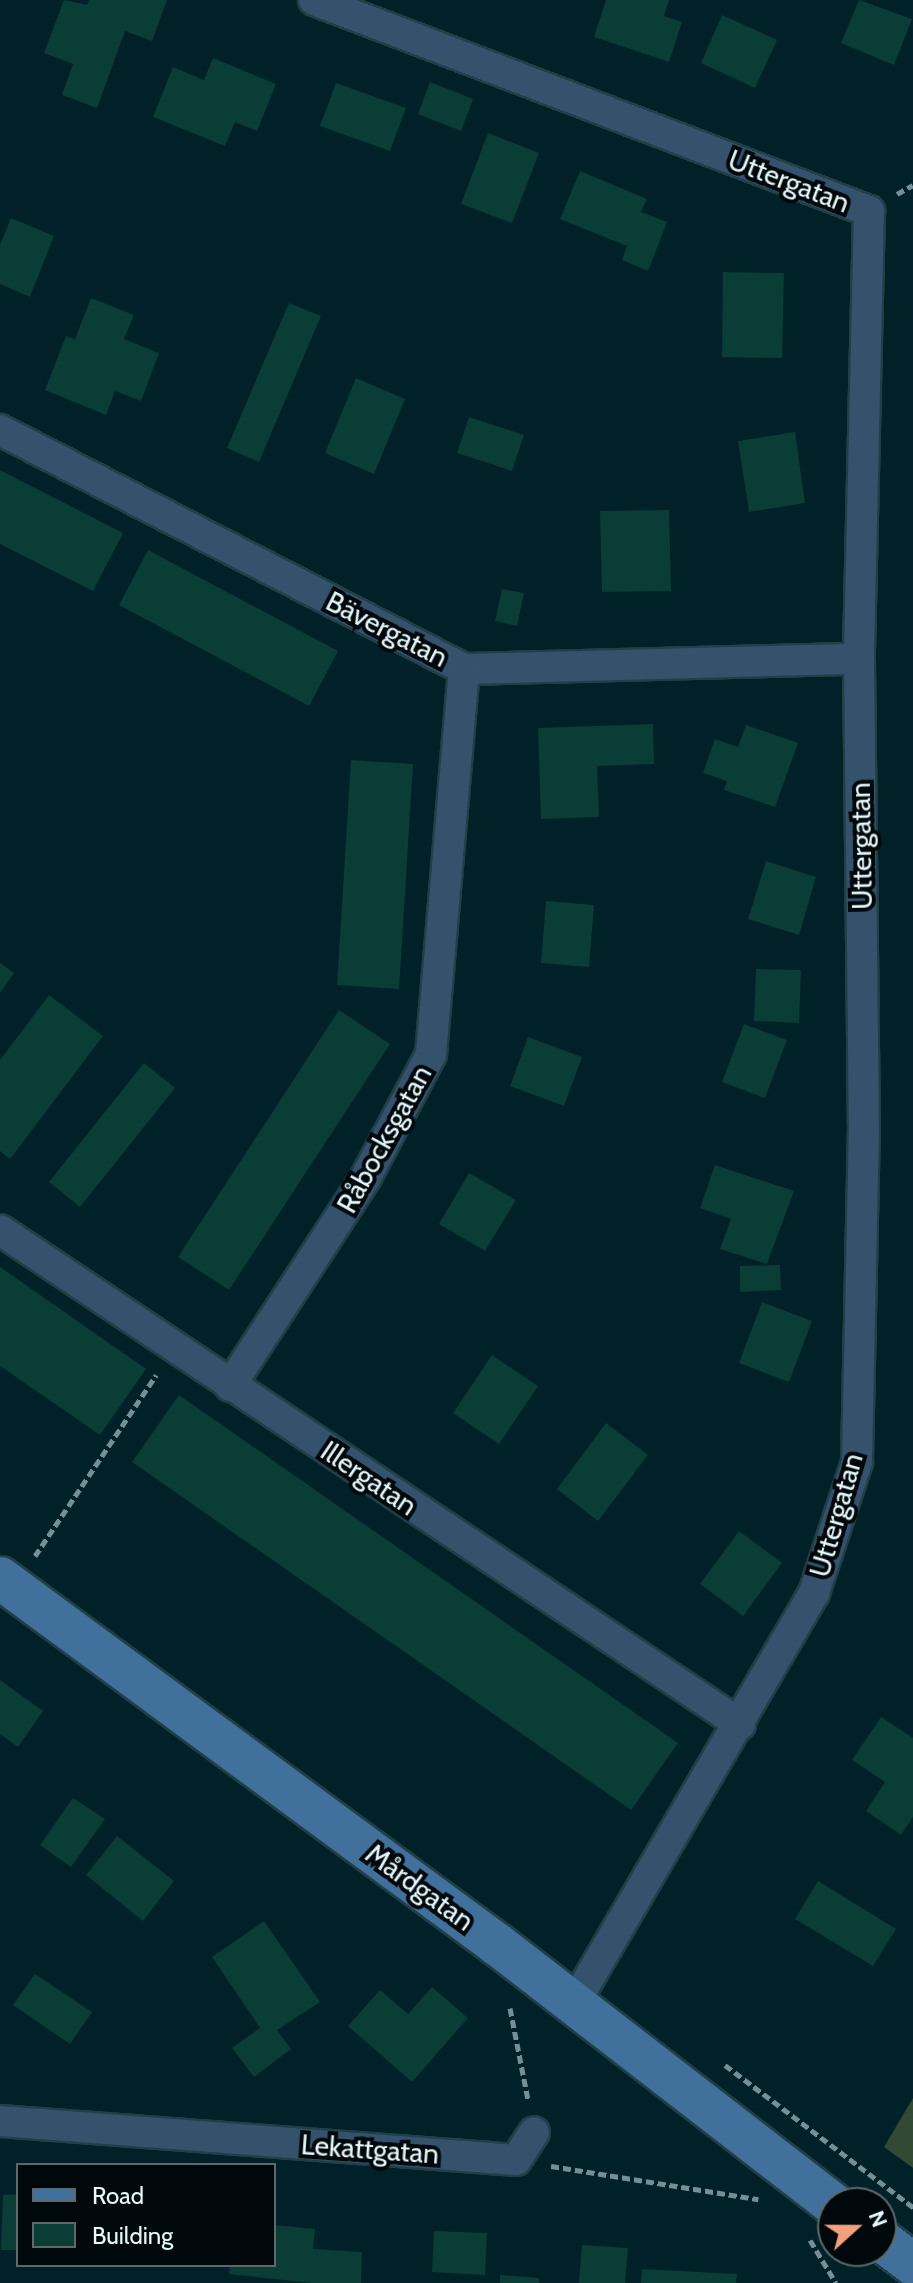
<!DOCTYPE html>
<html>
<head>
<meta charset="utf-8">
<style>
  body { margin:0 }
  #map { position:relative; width:913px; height:2283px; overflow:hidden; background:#002128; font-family:Cabin,sans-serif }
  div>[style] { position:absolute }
  .green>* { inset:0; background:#324934 }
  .building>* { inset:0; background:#093d35 }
  .path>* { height:5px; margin-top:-2.5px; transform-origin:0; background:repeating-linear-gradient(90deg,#758f95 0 8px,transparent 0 12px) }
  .roads { filter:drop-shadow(2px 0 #203f46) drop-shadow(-2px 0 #203f46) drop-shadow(0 2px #203f46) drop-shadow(0 -2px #203f46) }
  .street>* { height:30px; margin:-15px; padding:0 15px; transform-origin:15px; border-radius:15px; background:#35526d }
  .secondary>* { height:42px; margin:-21px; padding:0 21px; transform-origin:21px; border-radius:21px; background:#41709c }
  span { translate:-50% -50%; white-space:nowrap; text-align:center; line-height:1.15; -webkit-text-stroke:8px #00080b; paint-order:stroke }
  .street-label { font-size:28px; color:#e5f8fd }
  .legend { position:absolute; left:16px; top:2163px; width:260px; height:104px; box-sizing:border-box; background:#00080b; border:2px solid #5c686c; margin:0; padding:10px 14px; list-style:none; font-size:24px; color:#e5f8fd }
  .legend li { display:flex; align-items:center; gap:16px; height:40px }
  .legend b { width:40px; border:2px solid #5c686c }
  .north { position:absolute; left:817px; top:2187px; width:80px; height:80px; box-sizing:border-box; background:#00080b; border:2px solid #5c686c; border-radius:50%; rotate:69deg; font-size:22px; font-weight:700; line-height:32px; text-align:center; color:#e5f8fd }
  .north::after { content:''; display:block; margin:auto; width:28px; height:36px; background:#f1a17c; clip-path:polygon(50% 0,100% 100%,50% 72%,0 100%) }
</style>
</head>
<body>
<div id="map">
  <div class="green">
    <div style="clip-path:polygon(913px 2098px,913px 2168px,884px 2147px)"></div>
  </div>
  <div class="building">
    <div style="clip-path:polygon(64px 0,87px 5px,89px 0,167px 0,152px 41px,125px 31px,97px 108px,62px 95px,73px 64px,44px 53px)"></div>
    <div style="clip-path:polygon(606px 0,669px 0,664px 16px,682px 22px,669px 62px,594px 37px)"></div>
    <div style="clip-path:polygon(859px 0,912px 19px,894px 65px,841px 43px)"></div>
    <div style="clip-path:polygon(722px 15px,777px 40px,755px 88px,701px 63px)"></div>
    <div style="clip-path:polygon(213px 58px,276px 84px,257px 131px,235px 122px,225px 146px,153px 117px,173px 67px,204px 80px)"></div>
    <div style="clip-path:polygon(430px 82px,473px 99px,461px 131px,418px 114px)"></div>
    <div style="clip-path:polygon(336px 83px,406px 108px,390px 151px,320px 126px)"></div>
    <div style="clip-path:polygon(488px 133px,539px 153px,512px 223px,461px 204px)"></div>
    <div style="clip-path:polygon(580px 171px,647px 199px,641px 212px,667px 222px,648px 271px,622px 260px,627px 246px,560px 219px)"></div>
    <div style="clip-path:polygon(11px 218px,54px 236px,30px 297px,0 284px,0 245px)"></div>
    <div style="clip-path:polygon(723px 272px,784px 273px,782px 358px,722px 357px)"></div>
    <div style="clip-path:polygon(91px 298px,134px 315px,124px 339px,159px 353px,141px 401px,115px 391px,106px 415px,45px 390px,66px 336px,75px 339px)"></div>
    <div style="clip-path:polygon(289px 303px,321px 316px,259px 462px,227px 448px)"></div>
    <div style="clip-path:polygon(356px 378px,405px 399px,374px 474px,325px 453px)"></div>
    <div style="clip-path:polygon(469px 417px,524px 435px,512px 471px,457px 453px)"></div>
    <div style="clip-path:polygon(795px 432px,805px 503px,749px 512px,738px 441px)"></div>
    <div style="clip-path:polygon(0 470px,123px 533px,93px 591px,0 544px)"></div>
    <div style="clip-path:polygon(669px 510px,671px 591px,602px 592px,600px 511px)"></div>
    <div style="clip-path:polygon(148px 550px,338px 651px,309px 706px,119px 605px)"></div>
    <div style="clip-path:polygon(502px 589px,524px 593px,517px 626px,495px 621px)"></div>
    <div style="clip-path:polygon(653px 724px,654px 764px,597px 766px,599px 817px,541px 819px,538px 728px)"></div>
    <div style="clip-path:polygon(746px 725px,798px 743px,775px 807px,724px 790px,727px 781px,703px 773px,715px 739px,738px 747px)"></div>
    <div style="clip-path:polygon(351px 760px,413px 764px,399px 989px,337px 985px)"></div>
    <div style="clip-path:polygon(766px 861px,816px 877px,799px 935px,748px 919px)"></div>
    <div style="clip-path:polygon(546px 901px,594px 905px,589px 967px,541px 963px)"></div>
    <div style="clip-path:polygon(0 963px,14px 973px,0 993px)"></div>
    <div style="clip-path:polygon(756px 969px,801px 970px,799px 1023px,754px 1021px)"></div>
    <div style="clip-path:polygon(49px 995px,103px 1036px,10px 1159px,0 1151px,0 1060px)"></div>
    <div style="clip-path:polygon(339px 1010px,390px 1044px,229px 1290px,178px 1257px)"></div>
    <div style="clip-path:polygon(744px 1024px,787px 1040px,765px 1098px,722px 1082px)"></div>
    <div style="clip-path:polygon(528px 1037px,582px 1057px,564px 1106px,510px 1086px)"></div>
    <div style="clip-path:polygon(144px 1063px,175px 1088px,80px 1207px,49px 1182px)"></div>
    <div style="clip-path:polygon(715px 1165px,794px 1191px,767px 1264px,720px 1249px,731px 1219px,700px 1208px)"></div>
    <div style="clip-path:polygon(469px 1173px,516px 1200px,485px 1251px,439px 1224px)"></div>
    <div style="clip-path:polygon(780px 1265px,781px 1290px,740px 1292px,740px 1266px)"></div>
    <div style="clip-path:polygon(0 1267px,146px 1369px,100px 1435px,0 1366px)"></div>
    <div style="clip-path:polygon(762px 1302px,812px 1321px,789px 1382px,739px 1363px)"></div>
    <div style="clip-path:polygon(492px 1355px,538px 1386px,499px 1444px,453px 1413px)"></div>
    <div style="clip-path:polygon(179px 1395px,678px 1743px,631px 1810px,132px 1462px)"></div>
    <div style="clip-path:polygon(606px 1423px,648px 1455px,598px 1521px,557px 1489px)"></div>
    <div style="clip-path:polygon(739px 1531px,782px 1563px,743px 1616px,700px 1584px)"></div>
    <div style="clip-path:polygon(0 1680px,43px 1711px,18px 1747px,0 1734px)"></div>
    <div style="clip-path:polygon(881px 1717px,913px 1738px,913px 1817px,901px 1835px,866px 1811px,885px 1782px,852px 1760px)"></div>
    <div style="clip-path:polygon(73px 1798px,105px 1819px,71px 1867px,40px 1845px)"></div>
    <div style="clip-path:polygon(117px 1836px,174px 1881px,143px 1921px,86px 1875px)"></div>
    <div style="clip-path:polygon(818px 1881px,896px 1929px,873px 1966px,795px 1919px)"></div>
    <div style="clip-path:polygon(264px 1921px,320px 2002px,277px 2030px,291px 2049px,254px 2077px,232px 2048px,260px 2028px,212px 1957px)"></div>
    <div style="clip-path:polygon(35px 1974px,92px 2012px,70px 2044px,13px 2005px)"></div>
    <div style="clip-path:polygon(432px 1987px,468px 2018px,412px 2082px,348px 2026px,380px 1990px,408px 2014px)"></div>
    <div style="clip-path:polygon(3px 2195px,18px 2195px,18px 2250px,1px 2250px)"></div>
    <div style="clip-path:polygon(274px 2225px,315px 2229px,313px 2249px,362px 2252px,361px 2283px,311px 2283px,229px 2274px,230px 2265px,274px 2265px)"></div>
    <div style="clip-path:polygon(434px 2231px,487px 2233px,485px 2275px,432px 2272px)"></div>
    <div style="clip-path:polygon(582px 2245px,628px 2248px,625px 2283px,579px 2283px)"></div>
    <div style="clip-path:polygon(642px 2269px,737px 2274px,736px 2283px,641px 2283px)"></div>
    <div style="clip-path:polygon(500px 2275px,539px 2278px,539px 2283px,500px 2283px)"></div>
  </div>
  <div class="path">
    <div style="left:897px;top:194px;width:18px;rotate:-29deg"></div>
    <div style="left:35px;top:1556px;width:218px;rotate:-56.2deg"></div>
    <div style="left:510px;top:2008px;width:94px;rotate:78.9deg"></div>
    <div style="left:725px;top:2065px;width:236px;rotate:37.1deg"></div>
    <div style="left:551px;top:2166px;width:210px;rotate:9.1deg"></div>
    <div style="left:810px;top:2240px;width:50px;rotate:58.8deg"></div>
  </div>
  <div class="roads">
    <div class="street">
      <div style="left:314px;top:0;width:594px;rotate:20.82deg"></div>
      <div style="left:869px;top:211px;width:448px;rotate:91.3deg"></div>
      <div style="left:859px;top:659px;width:467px;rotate:89.4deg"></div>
      <div style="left:864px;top:1126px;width:336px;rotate:91.2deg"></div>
      <div style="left:857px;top:1462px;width:138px;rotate:108.2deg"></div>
      <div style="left:814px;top:1593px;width:475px;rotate:120.3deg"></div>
      <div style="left:0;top:430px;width:522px;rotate:27.25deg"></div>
      <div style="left:464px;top:669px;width:395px;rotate:-1.5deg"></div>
      <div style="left:0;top:1230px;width:890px;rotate:33.73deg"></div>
      <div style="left:230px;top:1386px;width:249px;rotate:-56.9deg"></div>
      <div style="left:366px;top:1177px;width:139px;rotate:-62.1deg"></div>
      <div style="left:431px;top:1054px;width:386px;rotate:-85.1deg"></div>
      <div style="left:0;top:2121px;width:517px;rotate:4.32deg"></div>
      <div style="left:516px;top:2160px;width:33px;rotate:-57deg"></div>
    </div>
    <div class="secondary">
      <div style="left:0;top:1578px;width:619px;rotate:36.39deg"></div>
      <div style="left:498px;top:1945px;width:423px;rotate:37.7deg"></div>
      <div style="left:881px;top:2240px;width:40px;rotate:37deg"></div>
    </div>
  </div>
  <div class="street-label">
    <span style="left:789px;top:181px;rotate:21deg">Uttergatan</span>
    <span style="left:387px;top:629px;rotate:27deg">Bävergatan</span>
    <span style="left:861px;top:846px;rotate:-91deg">Uttergatan</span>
    <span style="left:384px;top:1139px;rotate:-61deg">Råbocksgatan</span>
    <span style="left:369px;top:1478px;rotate:34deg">Illergatan</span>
    <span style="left:836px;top:1515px;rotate:-74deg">Uttergatan</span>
    <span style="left:420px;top:1887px;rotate:36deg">Mårdgatan</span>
    <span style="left:370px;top:2149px;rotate:4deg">Lekattgatan</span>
  </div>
  <ul class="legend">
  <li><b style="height:10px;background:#41709c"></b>Road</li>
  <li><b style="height:22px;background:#093d35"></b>Building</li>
  </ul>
  <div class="north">N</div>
</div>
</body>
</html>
